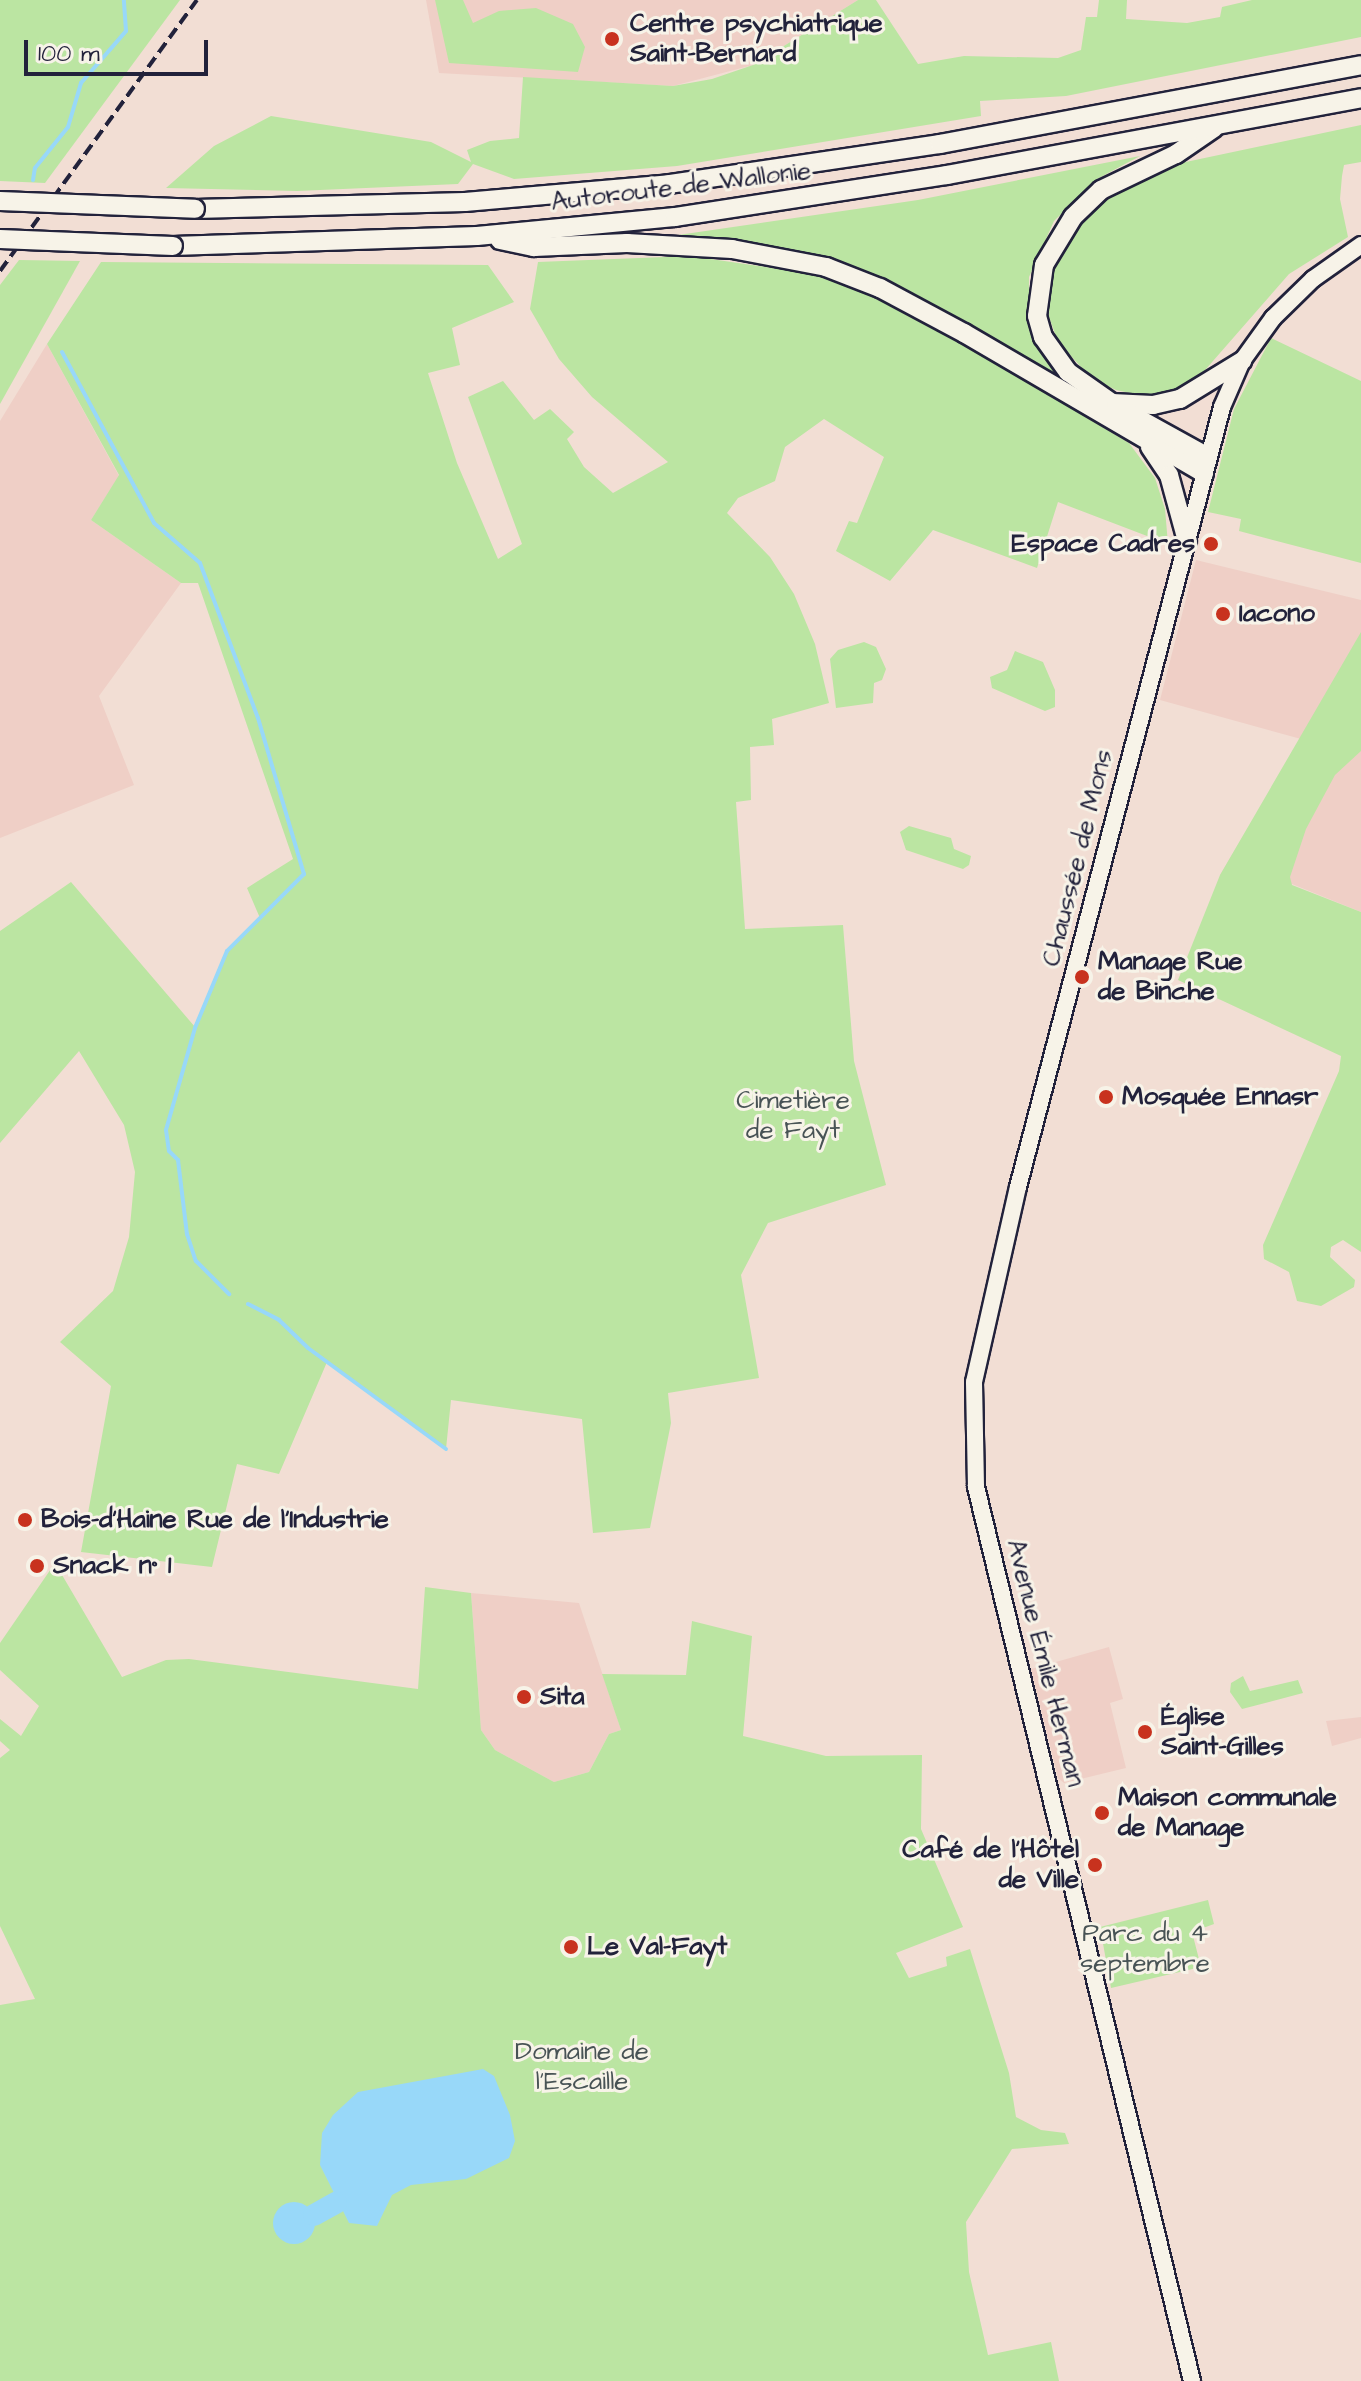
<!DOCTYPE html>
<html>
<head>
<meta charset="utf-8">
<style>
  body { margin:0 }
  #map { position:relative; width:1361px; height:2381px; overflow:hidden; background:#f2ded4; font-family:"Architects Daughter",sans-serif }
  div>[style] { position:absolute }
  .built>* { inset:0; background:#efcfc6 }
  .green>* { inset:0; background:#bbe5a2 }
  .water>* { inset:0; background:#98d8f9 }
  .round { border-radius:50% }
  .stream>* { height:4px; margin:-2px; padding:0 2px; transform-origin:2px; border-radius:2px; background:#98d8f9 }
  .river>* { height:22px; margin:-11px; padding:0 11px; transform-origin:11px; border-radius:11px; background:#98d8f9 }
  .roads { filter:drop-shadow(2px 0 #22223b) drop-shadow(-2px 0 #22223b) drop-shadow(0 2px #22223b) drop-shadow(0 -2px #22223b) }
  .major>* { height:16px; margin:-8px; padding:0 8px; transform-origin:8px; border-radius:8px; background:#f7f3e8 }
  .highway>* { height:18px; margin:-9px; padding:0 9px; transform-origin:9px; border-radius:9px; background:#f7f3e8 }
  .rail>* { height:4px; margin-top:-2px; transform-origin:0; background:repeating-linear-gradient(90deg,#22223b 0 12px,transparent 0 18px) }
  .bridges { filter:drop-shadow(2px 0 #22223b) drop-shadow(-2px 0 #22223b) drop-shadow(0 2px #22223b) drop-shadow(0 -2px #22223b) }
  .highway-bridge>* { height:18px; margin:-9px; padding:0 9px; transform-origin:9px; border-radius:9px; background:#f7f3e8 }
  .dots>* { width:22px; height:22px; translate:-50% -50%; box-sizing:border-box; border:4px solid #f7f3e8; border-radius:50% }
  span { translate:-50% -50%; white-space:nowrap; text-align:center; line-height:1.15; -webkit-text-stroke:6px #f7f3e8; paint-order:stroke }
  .poi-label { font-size:26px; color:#22223b; font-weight:700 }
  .left { translate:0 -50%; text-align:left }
  .right { translate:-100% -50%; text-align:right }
  .street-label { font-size:26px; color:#22223b }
  .park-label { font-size:26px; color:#485355 }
  .scale { position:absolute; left:24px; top:40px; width:184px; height:36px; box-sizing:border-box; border:4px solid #22223b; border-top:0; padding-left:10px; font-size:24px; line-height:28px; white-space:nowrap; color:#22223b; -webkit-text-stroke:6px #f7f3e8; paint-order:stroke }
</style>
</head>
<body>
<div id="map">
  <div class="built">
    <div style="clip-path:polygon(426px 0,858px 0,753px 65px,673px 86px,439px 73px)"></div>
    <div style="clip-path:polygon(47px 344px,119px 476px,91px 520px,181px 583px,99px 696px,134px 785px,0 838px,0 421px)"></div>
    <div style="clip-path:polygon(1196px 560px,1361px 600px,1361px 912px,1292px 884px,1220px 875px,1301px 739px,1160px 700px)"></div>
    <div style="clip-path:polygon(471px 1593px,579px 1603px,621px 1730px,609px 1734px,589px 1772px,554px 1782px,495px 1750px,481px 1730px)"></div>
    <div style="clip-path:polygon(1109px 1647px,1123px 1699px,1110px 1703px,1126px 1768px,1064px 1783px,1058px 1778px,1031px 1669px)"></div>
    <div style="clip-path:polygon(1361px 1717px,1361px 1738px,1332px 1746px,1326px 1721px)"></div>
  </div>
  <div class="green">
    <div style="clip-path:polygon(0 0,180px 0,45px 183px,0 181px)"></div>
    <div style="clip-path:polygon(435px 0,463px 0,473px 23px,499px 11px,536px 8px,573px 24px,585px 47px,578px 72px,449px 63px)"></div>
    <div style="clip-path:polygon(858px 0,876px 0,918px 64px,964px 56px,1058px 58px,1081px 50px,1086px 17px,1097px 17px,1099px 0,1127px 0,1126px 19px,1187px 23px,1220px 17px,1222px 7px,1252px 0,1361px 0,1361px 37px,1066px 96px,980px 101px,981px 116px,677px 166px,514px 179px,473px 164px,458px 184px,297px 191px,166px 188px,214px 146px,271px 116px,431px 142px,471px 162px,467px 150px,490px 141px,519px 138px,523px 77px,673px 86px,712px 79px,753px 65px)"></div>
    <div style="clip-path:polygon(1361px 125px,1361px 162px,1344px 165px,1342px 176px,1340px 199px,1348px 237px,1289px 274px,1199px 377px,1175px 389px,1144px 396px,1116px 390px,1092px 379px,1058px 342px,1049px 317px,1050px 267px,1069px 228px,1092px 206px,1162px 167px)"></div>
    <div style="clip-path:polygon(1140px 156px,1097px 179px,1054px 221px,1029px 277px,1029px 310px,1051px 364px,1070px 386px,855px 269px,800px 252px,678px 235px,918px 200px)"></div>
    <div style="clip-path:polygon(690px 256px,820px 275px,875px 296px,959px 341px,1129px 443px,1155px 478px,1165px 509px,1168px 544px,1058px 502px,1037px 568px,933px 530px,890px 581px,836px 551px,849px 521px,857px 523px,884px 457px,824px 419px,785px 447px,775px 481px,738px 498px,727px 513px,770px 557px,794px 594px,815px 644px,829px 703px,772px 719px,774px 745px,750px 747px,751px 800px,736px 802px,745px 929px,843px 925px,854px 1061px,886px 1185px,768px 1223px,741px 1275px,759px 1378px,668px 1393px,671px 1423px,650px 1528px,593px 1533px,582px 1419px,451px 1400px,446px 1449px,327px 1362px,279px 1474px,237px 1464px,212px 1567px,81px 1552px,111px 1386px,60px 1342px,113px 1291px,129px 1237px,135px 1172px,124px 1125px,79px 1051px,0 1143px,0 931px,71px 882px,195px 1027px,227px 951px,260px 918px,247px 888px,293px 859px,198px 583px,181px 583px,91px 520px,119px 475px,47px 344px,101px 262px,488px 265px,514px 302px,452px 328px,460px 365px,428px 373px,457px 463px,498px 559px,522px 544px,468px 397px,503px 381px,534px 420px,550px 409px,574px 432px,567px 439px,584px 467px,613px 493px,668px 462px,592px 397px,559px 359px,530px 309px,538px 262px)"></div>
    <div style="clip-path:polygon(19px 260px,80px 261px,0 404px,0 285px)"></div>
    <div style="clip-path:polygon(1271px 338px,1361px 381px,1361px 563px,1239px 531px,1241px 519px,1208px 512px,1234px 409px)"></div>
    <div style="clip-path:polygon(1361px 632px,1361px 751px,1335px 775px,1306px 829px,1290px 877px,1292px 885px,1361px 912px,1361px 1252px,1343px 1240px,1331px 1247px,1330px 1257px,1355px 1280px,1354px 1287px,1321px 1306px,1297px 1301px,1289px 1272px,1264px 1259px,1263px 1245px,1339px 1071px,1341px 1056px,1178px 980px,1220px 875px)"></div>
    <div style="clip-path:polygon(864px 642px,876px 647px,886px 669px,882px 680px,874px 683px,873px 703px,836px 708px,830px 659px,838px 650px)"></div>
    <div style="clip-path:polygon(1015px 651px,1043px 662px,1055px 690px,1055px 707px,1045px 711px,992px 688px,990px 677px,1007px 670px)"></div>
    <div style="clip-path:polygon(909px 826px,951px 838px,954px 849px,971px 856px,969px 865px,963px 869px,906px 850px,900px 832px)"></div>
    <div style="clip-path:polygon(55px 1563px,122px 1677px,166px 1660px,189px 1659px,418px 1689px,425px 1587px,471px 1593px,481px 1730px,495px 1750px,554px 1782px,589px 1772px,609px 1734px,621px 1730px,602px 1674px,686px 1675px,692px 1621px,752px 1636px,743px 1736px,826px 1756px,922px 1755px,921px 1829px,963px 1927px,896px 1953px,909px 1978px,947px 1966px,946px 1957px,970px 1949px,1009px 2073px,1016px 2117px,1041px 2130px,1065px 2133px,1069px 2144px,1012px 2149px,966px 2222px,969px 2272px,988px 2355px,1051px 2342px,1059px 2381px,0 2381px,0 2005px,35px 1999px,0 1926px,0 1758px,10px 1750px,0 1741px,0 1719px,21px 1736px,39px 1706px,0 1670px,0 1643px)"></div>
    <div style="clip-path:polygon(1243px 1676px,1250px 1691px,1298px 1680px,1303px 1693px,1242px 1709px,1230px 1692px,1231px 1683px)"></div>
    <div style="clip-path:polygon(1208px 1900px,1214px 1924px,1192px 1932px,1201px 1967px,1111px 1988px,1100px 1927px)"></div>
  </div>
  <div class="water">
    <div style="clip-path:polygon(483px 2069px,494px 2076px,510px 2115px,515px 2141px,509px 2158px,466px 2179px,411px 2185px,392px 2195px,377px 2226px,349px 2223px,320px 2165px,322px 2133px,333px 2115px,358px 2092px)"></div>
    <div class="round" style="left:273px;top:2202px;width:42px;height:42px"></div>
  </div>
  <div class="stream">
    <div style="left:33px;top:180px;width:12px;rotate:-81deg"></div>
    <div style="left:35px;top:168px;width:53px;rotate:-51.2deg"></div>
    <div style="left:68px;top:127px;width:46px;rotate:-73.5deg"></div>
    <div style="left:81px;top:83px;width:69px;rotate:-49.1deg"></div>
    <div style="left:126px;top:31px;width:31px;rotate:-94deg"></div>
    <div style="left:62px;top:352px;width:194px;rotate:61.7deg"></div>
    <div style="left:154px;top:523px;width:61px;rotate:41deg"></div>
    <div style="left:200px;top:563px;width:165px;rotate:69.5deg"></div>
    <div style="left:258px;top:718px;width:163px;rotate:73.6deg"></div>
    <div style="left:304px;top:874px;width:109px;rotate:135deg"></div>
    <div style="left:227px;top:951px;width:83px;rotate:112.6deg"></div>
    <div style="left:195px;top:1028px;width:106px;rotate:105.9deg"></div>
    <div style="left:166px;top:1130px;width:21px;rotate:82deg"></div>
    <div style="left:169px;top:1151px;width:13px;rotate:45deg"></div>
    <div style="left:178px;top:1160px;width:75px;rotate:83.1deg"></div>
    <div style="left:187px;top:1234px;width:28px;rotate:72deg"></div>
    <div style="left:196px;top:1261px;width:47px;rotate:45deg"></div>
    <div style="left:248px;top:1304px;width:35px;rotate:27deg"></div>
    <div style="left:279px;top:1320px;width:40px;rotate:44deg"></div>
    <div style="left:308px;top:1348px;width:171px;rotate:36.2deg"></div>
  </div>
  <div class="river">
    <div style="left:314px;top:2215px;width:25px;rotate:-29deg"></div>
  </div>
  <div class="roads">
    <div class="major">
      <div style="left:1192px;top:2381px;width:920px;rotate:-103.58deg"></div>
      <div style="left:976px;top:1487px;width:105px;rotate:-91.1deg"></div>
      <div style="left:974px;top:1382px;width:200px;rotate:-77.3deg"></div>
      <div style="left:1018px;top:1187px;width:806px;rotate:-75.34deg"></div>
      <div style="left:1222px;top:407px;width:50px;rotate:-66.5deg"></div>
      <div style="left:1242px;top:361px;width:53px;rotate:-54.2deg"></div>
      <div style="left:1273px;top:318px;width:56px;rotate:-44.3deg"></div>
      <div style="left:1313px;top:279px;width:59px;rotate:-35.3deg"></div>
    </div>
    <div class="highway">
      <div style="left:1214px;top:128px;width:46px;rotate:145.6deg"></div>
      <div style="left:1176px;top:154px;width:83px;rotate:154.4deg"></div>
      <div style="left:1101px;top:190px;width:39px;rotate:136deg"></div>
      <div style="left:1073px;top:217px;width:56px;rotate:121.1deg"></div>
      <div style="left:1044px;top:265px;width:51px;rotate:97.8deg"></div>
      <div style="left:1037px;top:316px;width:22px;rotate:74deg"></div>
      <div style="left:1043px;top:337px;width:43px;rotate:54.5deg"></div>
      <div style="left:1068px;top:372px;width:54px;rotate:35.2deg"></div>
      <div style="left:1112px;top:403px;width:41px;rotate:2.8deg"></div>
      <div style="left:1153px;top:405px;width:28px;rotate:-13deg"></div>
      <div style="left:1180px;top:399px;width:73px;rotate:-31.5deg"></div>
      <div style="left:195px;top:209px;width:270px;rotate:-1.5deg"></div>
      <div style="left:465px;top:202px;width:205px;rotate:-5deg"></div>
      <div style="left:669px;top:184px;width:274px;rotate:-8.4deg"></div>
      <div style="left:940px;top:144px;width:428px;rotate:-10.6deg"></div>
      <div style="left:500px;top:240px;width:35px;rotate:12deg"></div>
      <div style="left:534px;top:247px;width:93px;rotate:-2.5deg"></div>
      <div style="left:627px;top:243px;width:105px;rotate:3.3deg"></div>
      <div style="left:732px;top:249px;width:96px;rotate:10.8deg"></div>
      <div style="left:826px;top:267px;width:58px;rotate:21.3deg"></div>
      <div style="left:880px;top:288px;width:95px;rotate:28.2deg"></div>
      <div style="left:964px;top:333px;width:278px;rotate:30.3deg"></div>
      <div style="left:173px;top:246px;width:304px;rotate:-1.9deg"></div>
      <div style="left:477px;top:236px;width:199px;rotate:-5.5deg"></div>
      <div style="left:675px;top:217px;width:275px;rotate:-8.8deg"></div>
      <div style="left:947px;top:175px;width:421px;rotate:-10.5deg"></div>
      <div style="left:1116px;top:406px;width:105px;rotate:29deg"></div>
      <div style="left:1150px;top:447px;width:34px;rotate:56deg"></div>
      <div style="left:1169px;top:475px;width:68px;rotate:74.7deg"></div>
    </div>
  </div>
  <div class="rail">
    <div style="left:0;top:271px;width:335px;rotate:-54deg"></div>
  </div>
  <div class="bridges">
    <div class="highway-bridge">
      <div style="left:0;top:201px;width:195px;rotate:2.3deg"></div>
      <div style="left:0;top:239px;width:173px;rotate:2.3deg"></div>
    </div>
  </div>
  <div class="dots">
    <div style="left:612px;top:39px;background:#c8321e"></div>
    <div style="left:1211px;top:544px;background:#c8321e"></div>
    <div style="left:1223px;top:614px;background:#c8321e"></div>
    <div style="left:1082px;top:977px;background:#c8321e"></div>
    <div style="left:1106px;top:1097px;background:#c8321e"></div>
    <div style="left:25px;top:1520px;background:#c8321e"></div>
    <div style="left:37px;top:1566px;background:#c8321e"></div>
    <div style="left:524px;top:1697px;background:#c8321e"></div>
    <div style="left:1145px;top:1732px;background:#c8321e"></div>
    <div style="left:1102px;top:1813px;background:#c8321e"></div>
    <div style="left:1095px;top:1865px;background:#c8321e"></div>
    <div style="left:571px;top:1947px;background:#c8321e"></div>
  </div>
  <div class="poi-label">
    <span class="left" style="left:630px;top:39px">Centre psychiatrique<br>Saint-Bernard</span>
    <span class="right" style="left:1195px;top:544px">Espace Cadres</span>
    <span class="left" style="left:1239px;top:614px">Iacono</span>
    <span class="left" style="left:1098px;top:977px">Manage Rue<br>de Binche</span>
    <span class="left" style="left:1122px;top:1097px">Mosquée Ennasr</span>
    <span class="left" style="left:41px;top:1520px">Bois-d'Haine Rue de l'Industrie</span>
    <span class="left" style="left:53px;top:1566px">Snack n° 1</span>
    <span class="left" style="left:540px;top:1697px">Sita</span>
    <span class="left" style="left:1161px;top:1732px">Église<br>Saint-Gilles</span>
    <span class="left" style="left:1118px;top:1813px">Maison communale<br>de Manage</span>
    <span class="right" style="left:1079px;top:1865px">Café de l'Hôtel<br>de Ville</span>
    <span class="left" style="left:587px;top:1947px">Le Val-Fayt</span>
  </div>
  <div class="street-label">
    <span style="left:681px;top:187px;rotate:-7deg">Autoroute de Wallonie</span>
    <span style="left:1078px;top:858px;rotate:-76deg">Chaussée de Mons</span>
    <span style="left:1045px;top:1663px;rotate:76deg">Avenue Émile Herman</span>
  </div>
  <div class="park-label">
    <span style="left:793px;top:1116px">Cimetière<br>de Fayt</span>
    <span style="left:1145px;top:1949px">Parc du 4<br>septembre</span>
    <span style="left:582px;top:2067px">Domaine de<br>l'Escaille</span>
  </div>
  <div class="scale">100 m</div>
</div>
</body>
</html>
